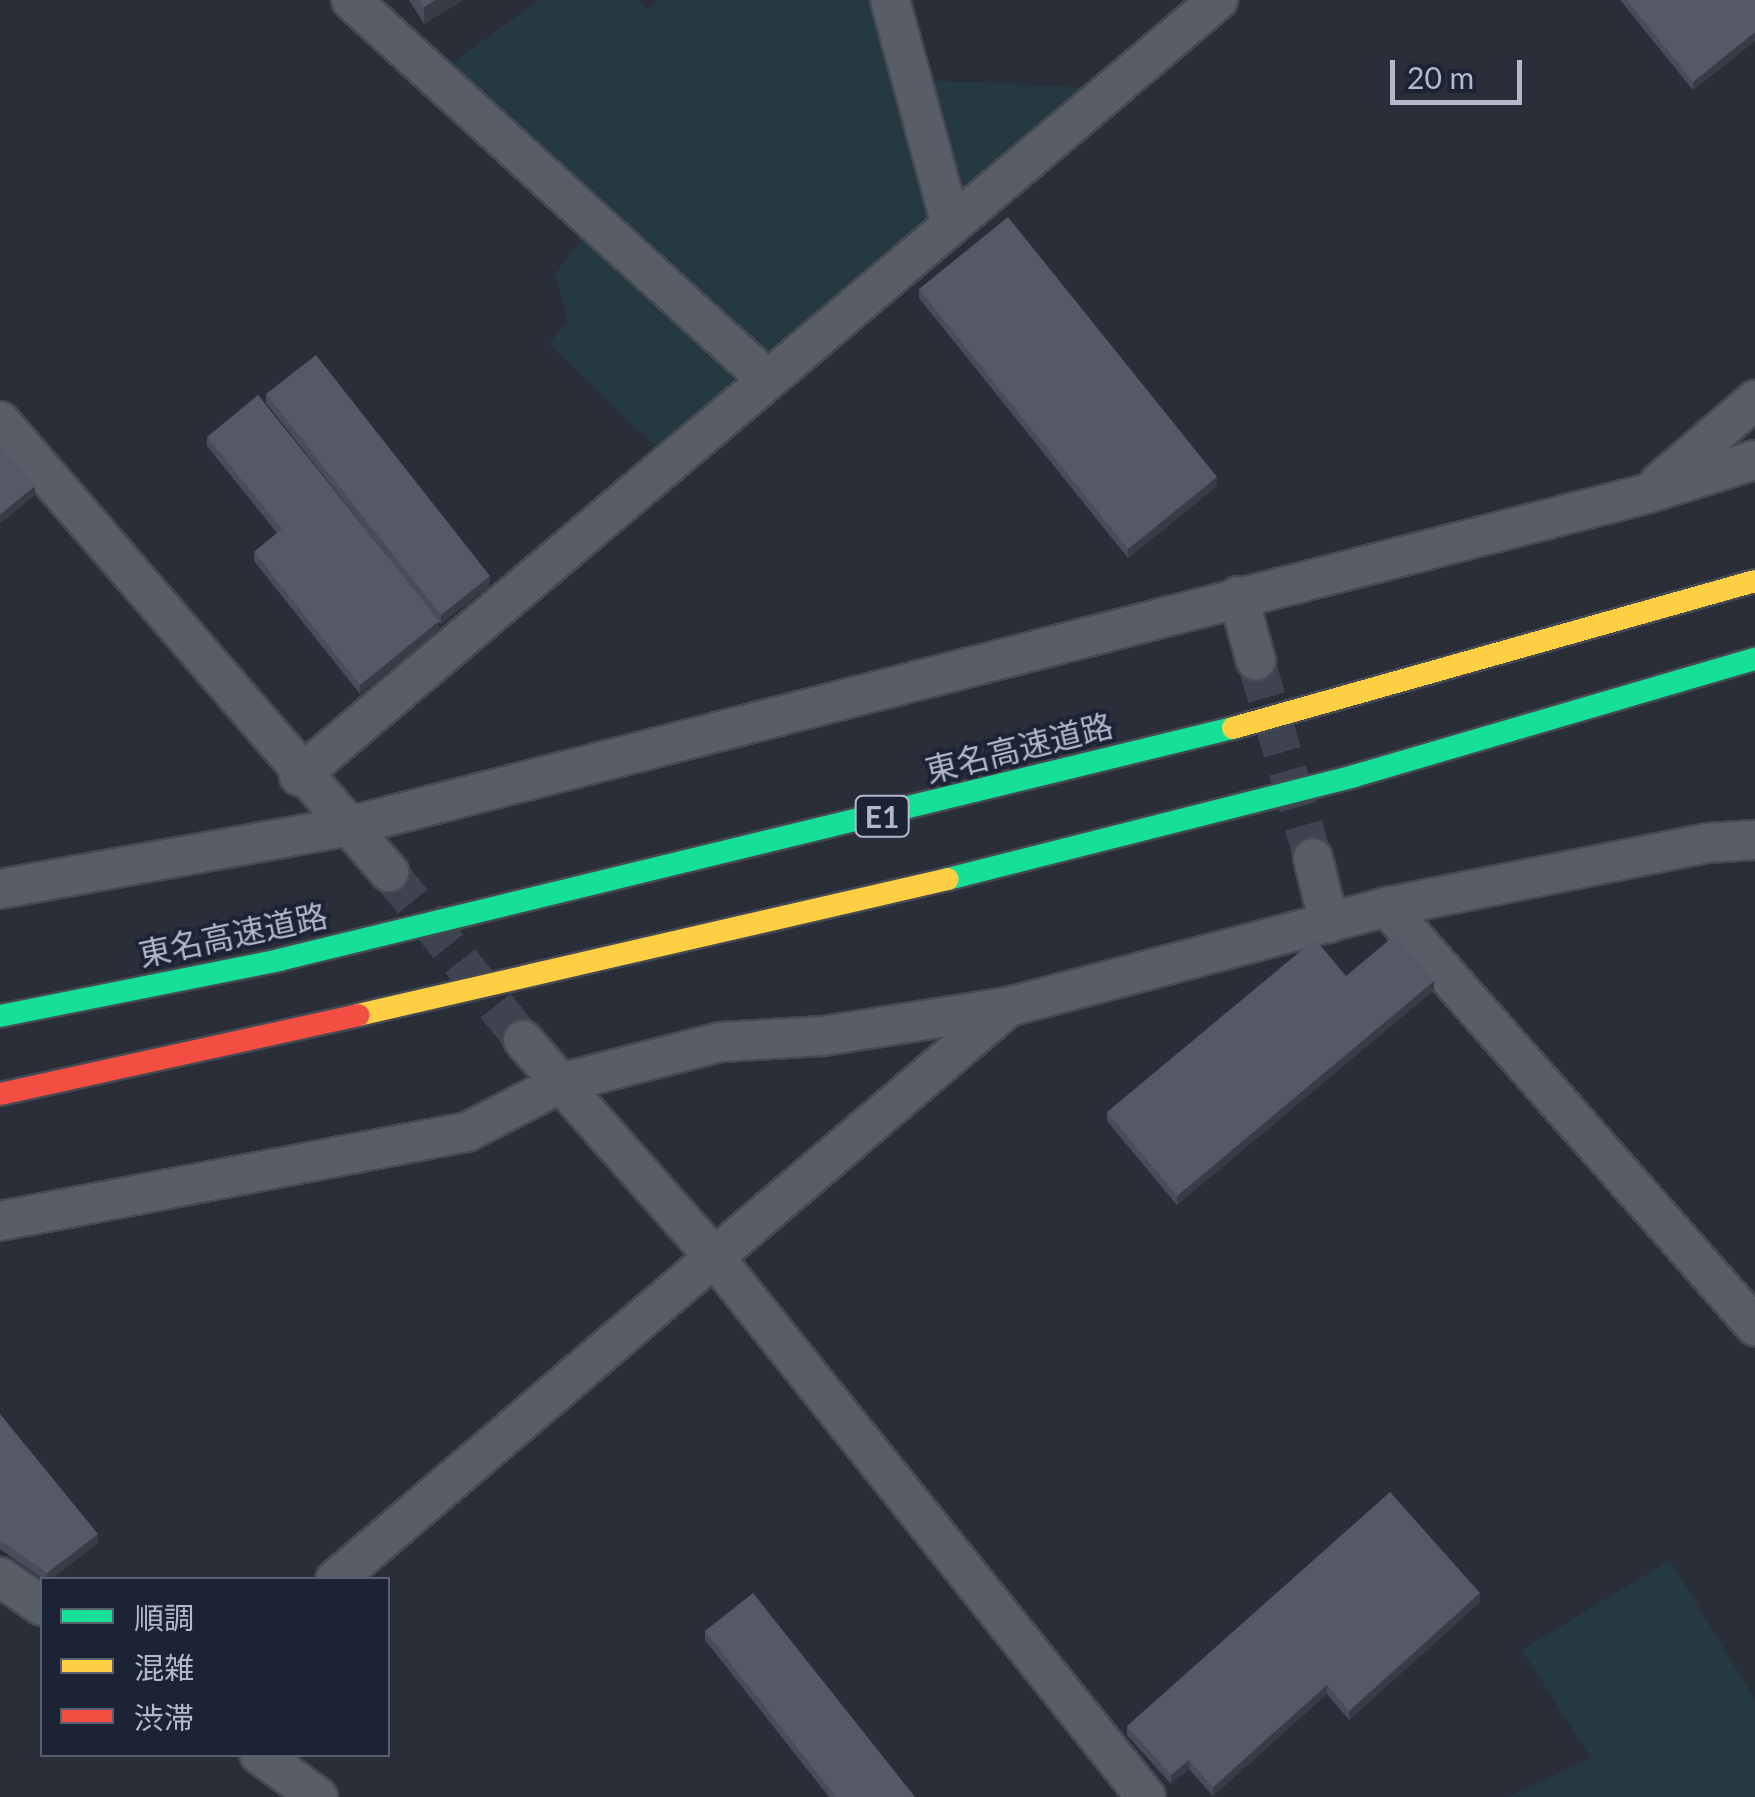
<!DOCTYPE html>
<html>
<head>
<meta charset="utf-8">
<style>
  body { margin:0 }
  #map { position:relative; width:1755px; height:1797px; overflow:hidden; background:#292e39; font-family:Lato,"Noto Sans JP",sans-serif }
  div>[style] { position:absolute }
  .green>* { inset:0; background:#253940 }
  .street-tunnel>* { height:38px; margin-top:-19px; transform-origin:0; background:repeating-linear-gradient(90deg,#3e434f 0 38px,transparent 0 57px) }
  .roads { filter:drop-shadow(2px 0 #454952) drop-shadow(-2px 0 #454952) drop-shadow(0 2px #454952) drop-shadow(0 -2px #454952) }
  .street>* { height:38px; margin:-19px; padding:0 19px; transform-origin:19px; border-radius:19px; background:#595d67 }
  .fast>* { height:22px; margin:-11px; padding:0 11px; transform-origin:11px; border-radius:11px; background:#16e098 }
  .slow>* { height:22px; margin:-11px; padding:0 11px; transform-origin:11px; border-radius:11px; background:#ffcf43 }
  .jam>* { height:22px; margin:-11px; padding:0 11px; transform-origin:11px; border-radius:11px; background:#f24e42 }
  .wall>* { inset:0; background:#494d59 }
  .shaded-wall>* { inset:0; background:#373c47 }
  .building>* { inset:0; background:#545965 }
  span { translate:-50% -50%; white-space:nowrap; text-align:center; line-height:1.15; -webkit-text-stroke:8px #1b2335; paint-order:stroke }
  .shield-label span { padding:2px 8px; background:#1b2335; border:2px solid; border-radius:8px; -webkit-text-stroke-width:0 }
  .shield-label { font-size:30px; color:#b3b9cb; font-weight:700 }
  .street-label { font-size:32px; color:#b3b9cb }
  .legend { position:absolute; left:40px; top:1577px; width:350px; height:180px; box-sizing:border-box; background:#1b2335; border:2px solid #585f71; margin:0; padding:12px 18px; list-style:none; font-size:30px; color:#b3b9cb }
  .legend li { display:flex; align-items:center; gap:20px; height:50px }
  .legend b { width:50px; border:2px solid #585f71 }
  .scale { position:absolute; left:1390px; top:60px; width:132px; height:45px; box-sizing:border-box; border:5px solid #b3b9cb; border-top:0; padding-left:12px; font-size:30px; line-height:35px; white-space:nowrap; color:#b3b9cb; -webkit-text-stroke:8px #1b2335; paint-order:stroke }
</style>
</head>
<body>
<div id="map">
  <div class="green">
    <div style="clip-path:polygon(539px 0,639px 0,646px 9px,660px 0,880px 0,941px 216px,770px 362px,444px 69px)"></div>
    <div style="clip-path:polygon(925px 80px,1093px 88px,954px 204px)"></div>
    <div style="clip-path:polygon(584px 237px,751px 382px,664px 455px,549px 344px,568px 320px,555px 274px)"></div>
    <div style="clip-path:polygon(1670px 1560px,1755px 1700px,1755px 1797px,1508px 1797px,1591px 1758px,1522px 1650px)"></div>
  </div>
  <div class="street-tunnel">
    <div style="left:1256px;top:661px;width:205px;rotate:73.9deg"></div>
    <div style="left:389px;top:872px;width:215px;rotate:51.4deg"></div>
  </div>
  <div class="roads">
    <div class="street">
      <div style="left:351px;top:0;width:564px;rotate:42.34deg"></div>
      <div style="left:890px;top:0;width:233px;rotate:74.8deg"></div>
      <div style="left:0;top:421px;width:596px;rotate:49.22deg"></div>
      <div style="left:1659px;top:483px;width:127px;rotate:-40.8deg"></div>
      <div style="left:1238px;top:596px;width:67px;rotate:74.5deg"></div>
      <div style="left:299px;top:776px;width:1203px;rotate:-40.18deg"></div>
      <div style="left:1313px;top:858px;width:67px;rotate:76.2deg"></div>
      <div style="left:0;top:889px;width:352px;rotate:-10.2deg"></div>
      <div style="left:346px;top:827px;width:1342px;rotate:-14.37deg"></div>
      <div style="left:1646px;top:494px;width:114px;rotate:-17.3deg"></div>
      <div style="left:1387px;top:907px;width:558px;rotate:48.71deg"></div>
      <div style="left:523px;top:1040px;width:290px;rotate:48.6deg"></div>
      <div style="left:715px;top:1258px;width:690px;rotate:51.35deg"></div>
      <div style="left:0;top:1221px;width:475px;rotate:-10.8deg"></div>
      <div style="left:467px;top:1132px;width:106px;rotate:-27.5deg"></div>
      <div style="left:561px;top:1083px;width:165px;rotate:-14.4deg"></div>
      <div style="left:721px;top:1042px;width:102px;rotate:-3.4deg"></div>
      <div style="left:823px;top:1036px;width:187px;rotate:-8.9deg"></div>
      <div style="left:1008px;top:1007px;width:392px;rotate:-14.8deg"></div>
      <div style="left:1387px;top:907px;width:326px;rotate:-11.3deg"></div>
      <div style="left:1707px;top:843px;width:48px;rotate:-3.6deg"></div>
      <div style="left:0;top:1577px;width:51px;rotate:34.6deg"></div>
      <div style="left:335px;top:1580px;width:884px;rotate:-40.41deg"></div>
      <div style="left:259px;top:1754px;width:73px;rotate:36.1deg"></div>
    </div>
    <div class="fast">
      <div style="left:948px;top:879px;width:419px;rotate:-14.2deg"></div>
      <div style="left:1354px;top:776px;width:418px;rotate:-16.3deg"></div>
      <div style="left:0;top:1016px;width:285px;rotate:-11.3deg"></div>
      <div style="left:279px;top:960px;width:982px;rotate:-13.67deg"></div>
    </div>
    <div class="slow">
      <div style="left:1233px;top:728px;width:542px;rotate:-15.73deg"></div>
      <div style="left:358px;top:1015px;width:605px;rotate:-12.98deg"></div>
    </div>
    <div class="jam">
      <div style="left:0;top:1094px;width:367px;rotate:-12.4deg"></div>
    </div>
  </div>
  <div class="wall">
    <div style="clip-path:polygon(409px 0,463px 0,424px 24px)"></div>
    <div style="clip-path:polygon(1620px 0,1755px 0,1755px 41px,1693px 90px)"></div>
    <div style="clip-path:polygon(919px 289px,1217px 486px,1128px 558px,919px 298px)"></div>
    <div style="clip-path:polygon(266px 394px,490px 585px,441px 624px,439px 622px,439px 630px,360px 694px,254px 561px,254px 552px,277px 533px,207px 446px,207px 437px,387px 556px,266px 403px)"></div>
    <div style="clip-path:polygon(1346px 976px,1434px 990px,1177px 1205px,1107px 1121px,1107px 1112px)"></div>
    <div style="clip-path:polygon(0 1414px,98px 1543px,50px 1580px,44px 1580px,0 1549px)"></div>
    <div style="clip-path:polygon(1480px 1602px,1349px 1720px,1327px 1694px,1213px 1796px,1189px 1769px,1171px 1784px,1127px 1735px,1127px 1726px)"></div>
    <div style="clip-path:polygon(705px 1631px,915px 1797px,829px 1797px,705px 1640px)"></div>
  </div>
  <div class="shaded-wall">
    <div style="clip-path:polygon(435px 0,463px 0,424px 24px,424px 7px)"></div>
    <div style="clip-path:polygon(1755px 32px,1755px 41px,1693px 90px,1693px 82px)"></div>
    <div style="clip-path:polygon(1217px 477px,1217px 486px,1128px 558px,1128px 549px)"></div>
    <div style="clip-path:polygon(35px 486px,35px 495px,0 524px,0 515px)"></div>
    <div style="clip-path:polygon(490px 576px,490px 585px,441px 624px,441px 615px)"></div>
    <div style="clip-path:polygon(439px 621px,439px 630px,360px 694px,360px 685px)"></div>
    <div style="clip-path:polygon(1434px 981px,1434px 990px,1177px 1205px,1177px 1196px)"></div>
    <div style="clip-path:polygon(98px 1534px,98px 1543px,50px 1580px,47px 1580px,47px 1573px)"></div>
    <div style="clip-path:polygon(1480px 1593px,1480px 1602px,1349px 1720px,1349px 1711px)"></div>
    <div style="clip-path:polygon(1327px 1685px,1327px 1694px,1213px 1796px,1213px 1787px)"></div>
    <div style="clip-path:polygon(1189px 1760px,1189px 1769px,1171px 1784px,1171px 1775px)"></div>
  </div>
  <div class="building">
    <div style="clip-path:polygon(420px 0,435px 0,424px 7px)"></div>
    <div style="clip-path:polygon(1627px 0,1755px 0,1755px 32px,1693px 82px)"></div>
    <div style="clip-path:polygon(1008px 217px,1217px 477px,1128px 549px,919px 289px)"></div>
    <div style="clip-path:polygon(316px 355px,490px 576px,441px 615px,266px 394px)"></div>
    <div style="clip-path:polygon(258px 395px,439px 621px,360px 685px,254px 552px,282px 529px,207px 437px)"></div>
    <div style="clip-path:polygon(0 444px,35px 486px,0 515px)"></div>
    <div style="clip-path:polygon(1395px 935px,1434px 981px,1177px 1196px,1107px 1112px,1315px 939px,1346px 976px)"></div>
    <div style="clip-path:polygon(0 1414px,98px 1534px,47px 1573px,0 1540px)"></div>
    <div style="clip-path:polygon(1390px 1492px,1480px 1593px,1349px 1711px,1327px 1685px,1213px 1787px,1189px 1760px,1171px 1775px,1127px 1726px)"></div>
    <div style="clip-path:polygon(753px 1593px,915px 1797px,836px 1797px,705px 1631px)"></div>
  </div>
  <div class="shield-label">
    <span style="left:882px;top:816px">E1</span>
  </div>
  <div class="street-label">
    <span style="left:1019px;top:748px;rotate:-14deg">東名高速道路</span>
    <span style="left:233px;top:935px;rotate:-12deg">東名高速道路</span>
  </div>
  <ul class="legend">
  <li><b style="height:12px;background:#16e098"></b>順調</li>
  <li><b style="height:12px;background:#ffcf43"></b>混雑</li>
  <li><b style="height:12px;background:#f24e42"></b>渋滞</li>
  </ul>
  <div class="scale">20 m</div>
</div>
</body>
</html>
